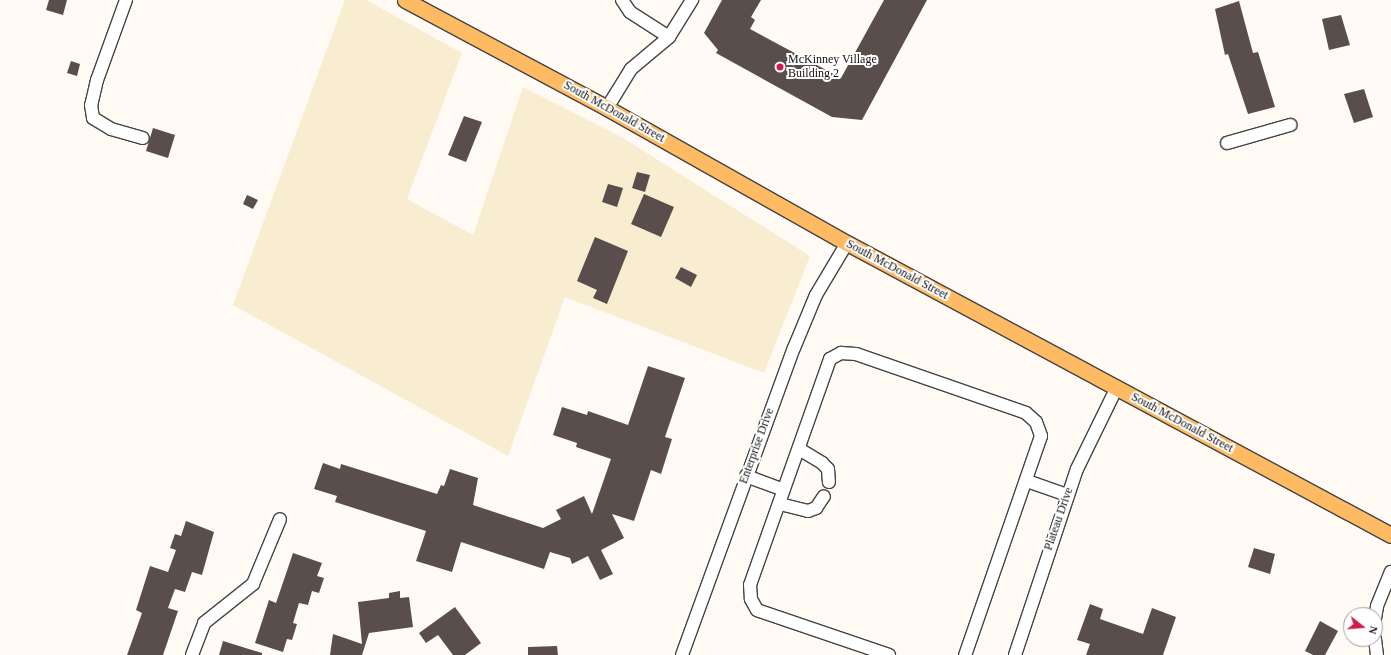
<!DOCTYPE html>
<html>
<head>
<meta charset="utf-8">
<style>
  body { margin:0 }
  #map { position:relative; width:1391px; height:655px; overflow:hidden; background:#fffbf4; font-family:Georgia,serif }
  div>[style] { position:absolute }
  .farmland>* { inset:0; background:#f8edd1 }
  .building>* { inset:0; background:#5a4e4c }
  .roads { filter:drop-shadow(1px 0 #444) drop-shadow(-1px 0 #444) drop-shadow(0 1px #444) drop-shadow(0 -1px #444) }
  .minor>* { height:12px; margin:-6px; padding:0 6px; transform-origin:6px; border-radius:6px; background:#fff }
  .major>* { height:15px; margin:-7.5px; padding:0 7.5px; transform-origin:7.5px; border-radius:7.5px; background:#ffba64 }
  .dots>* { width:11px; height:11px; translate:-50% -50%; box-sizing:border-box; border:2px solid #fff; border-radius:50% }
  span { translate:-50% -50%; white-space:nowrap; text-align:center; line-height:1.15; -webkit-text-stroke:4px #fff; paint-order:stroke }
  .poi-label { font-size:12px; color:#111 }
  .left { translate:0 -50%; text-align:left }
  .street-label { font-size:12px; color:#111 }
  .north { position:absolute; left:1343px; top:607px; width:40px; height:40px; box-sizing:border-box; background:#fff; border:1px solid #a0a0a0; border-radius:50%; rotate:107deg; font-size:11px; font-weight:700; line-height:16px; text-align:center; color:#111 }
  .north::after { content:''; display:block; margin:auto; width:14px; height:18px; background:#ce1b48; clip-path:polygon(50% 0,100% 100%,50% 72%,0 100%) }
</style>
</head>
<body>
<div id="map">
  <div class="farmland">
    <div style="clip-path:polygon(345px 0,366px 0,462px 53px,407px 199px,473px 235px,523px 87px,623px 138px,810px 256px,764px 373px,565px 297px,508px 456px,233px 305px)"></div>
  </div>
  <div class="building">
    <div style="clip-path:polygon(49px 0,67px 0,63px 15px,46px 10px)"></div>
    <div style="clip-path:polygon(722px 0,761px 0,751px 17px,755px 20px,750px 29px,841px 78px,884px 0,927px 0,862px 120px,832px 117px,716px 53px,718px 50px,704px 33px)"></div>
    <div style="clip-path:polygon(1239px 1px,1253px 53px,1258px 52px,1275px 107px,1248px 114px,1228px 54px,1225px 55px,1215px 9px)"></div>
    <div style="clip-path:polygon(1341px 15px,1350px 45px,1329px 50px,1322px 19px)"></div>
    <div style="clip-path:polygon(71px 61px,80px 64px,77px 76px,67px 73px)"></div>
    <div style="clip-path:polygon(1364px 89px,1373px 117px,1354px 123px,1344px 94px)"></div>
    <div style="clip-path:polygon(464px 116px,482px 122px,466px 162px,448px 155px)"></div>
    <div style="clip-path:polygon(153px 128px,175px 135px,168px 158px,146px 151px)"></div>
    <div style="clip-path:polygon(637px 172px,650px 175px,645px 192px,632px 188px)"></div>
    <div style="clip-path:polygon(608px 184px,623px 188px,617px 207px,602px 202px)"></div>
    <div style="clip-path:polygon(644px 194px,674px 207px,661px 237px,631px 224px)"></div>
    <div style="clip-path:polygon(247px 195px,258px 200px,253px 209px,243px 204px)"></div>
    <div style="clip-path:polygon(595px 237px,628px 251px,607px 304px,593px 298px,597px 290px,577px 281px)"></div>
    <div style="clip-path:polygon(681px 267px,697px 275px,691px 287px,675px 278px)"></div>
    <div style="clip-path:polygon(648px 366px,685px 378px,665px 437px,672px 439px,661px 474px,651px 470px,634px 521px,612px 514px,624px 538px,601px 550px,613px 574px,600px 580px,588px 556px,572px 564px,570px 558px,550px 552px,544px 569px,461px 542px,452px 572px,416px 561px,426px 531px,335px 502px,337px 496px,314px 489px,323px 463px,340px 469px,341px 464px,437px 494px,441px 485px,444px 486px,450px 469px,478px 478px,473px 505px,543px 528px,561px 519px,556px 510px,584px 496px,592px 514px,611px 459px,576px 447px,577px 443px,553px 435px,562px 407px,587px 415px,588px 411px,628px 425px)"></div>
    <div style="clip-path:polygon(186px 521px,214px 532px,202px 575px,192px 572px,185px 592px,175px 589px,168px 608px,178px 611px,163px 655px,127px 655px,142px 613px,136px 610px,150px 566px,168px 572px,176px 550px,170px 548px,175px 534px,181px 536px)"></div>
    <div style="clip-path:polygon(1254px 548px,1275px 554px,1270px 574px,1248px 567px)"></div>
    <div style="clip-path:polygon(293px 553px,322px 563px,317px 576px,324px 578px,319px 593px,312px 591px,308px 605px,299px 603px,293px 623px,297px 624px,292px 640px,287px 639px,283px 652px,255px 643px,269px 600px,276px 603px)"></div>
    <div style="clip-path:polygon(400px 591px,400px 598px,409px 597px,413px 627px,369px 633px,362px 655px,330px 655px,333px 634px,362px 644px,358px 602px,389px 598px,389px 593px)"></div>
    <div style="clip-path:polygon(1090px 604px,1103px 609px,1100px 619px,1143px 634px,1152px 608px,1176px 617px,1163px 655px,1086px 655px,1090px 644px,1077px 640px)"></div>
    <div style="clip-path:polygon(455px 607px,481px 643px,465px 655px,453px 655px,438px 635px,426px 643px,419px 633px)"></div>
    <div style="clip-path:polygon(1320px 621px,1338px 631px,1325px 655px,1313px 655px,1305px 651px)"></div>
    <div style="clip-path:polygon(223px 641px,262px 653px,262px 655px,219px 655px)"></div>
    <div style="clip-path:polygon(557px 646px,558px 655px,528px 655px,528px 647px)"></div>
  </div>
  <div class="roads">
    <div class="minor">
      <div style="left:126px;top:0;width:85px;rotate:109.9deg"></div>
      <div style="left:97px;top:80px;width:26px;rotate:103deg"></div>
      <div style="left:91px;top:105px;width:13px;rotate:81deg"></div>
      <div style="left:93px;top:118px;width:21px;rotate:31deg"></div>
      <div style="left:111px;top:129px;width:33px;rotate:16deg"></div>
      <div style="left:622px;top:0;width:14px;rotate:56deg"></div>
      <div style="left:630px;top:12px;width:46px;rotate:32.7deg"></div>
      <div style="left:607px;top:108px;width:46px;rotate:-58.4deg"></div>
      <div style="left:631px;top:69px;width:50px;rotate:-40.1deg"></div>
      <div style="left:669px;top:37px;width:44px;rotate:-58.1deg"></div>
      <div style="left:1227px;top:143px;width:66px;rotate:-15.9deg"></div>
      <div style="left:799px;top:449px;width:27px;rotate:31deg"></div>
      <div style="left:822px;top:463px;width:8px;rotate:45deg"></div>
      <div style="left:828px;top:469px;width:13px;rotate:86deg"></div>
      <div style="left:746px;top:476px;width:40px;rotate:20.2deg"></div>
      <div style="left:1027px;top:481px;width:42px;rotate:19.3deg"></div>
      <div style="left:780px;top:504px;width:29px;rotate:14deg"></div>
      <div style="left:808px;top:511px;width:9px;rotate:-21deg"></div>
      <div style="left:816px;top:508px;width:14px;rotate:-56deg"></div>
      <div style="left:1375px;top:619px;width:13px;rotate:-81deg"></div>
      <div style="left:1377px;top:606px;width:37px;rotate:-68deg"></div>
      <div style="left:1375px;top:639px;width:16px;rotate:83deg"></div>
      <div style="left:192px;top:655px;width:34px;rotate:-69deg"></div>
      <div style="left:204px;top:623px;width:63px;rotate:-38.5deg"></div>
      <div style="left:253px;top:584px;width:70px;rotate:-67.4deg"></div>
      <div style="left:682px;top:655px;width:327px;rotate:-70deg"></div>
      <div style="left:794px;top:348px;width:57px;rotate:-67.5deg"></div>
      <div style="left:816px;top:295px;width:61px;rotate:-59.2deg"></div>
      <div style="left:889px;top:655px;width:139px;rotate:-161.2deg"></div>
      <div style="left:757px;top:610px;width:13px;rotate:-119deg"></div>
      <div style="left:751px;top:599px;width:14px;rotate:-94deg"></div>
      <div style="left:750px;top:585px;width:240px;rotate:-70.5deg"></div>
      <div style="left:830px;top:359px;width:13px;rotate:-29deg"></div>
      <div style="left:841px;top:353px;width:15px;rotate:4deg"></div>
      <div style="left:856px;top:354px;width:180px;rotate:19.1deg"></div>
      <div style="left:1026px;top:413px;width:13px;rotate:42deg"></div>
      <div style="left:1036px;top:422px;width:15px;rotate:70deg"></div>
      <div style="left:1041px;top:436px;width:232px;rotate:109.1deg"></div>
      <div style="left:1015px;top:655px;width:196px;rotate:-71.6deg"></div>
      <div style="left:1077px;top:469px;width:89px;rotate:-64deg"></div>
    </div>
    <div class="major">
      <div style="left:405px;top:0;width:229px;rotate:28.1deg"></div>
      <div style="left:607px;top:108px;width:275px;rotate:29.4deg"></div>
      <div style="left:847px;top:243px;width:617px;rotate:28.23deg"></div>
    </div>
  </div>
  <div class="dots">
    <div style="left:780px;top:67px;background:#ce1b48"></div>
  </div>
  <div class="poi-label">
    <span class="left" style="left:788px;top:67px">McKinney Village<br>Building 2</span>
  </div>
  <div class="street-label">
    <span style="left:614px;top:112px;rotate:29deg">South McDonald Street</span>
    <span style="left:897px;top:270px;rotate:28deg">South McDonald Street</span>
    <span style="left:1182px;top:423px;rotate:28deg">South McDonald Street</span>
    <span style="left:757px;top:446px;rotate:-70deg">Enterprise Drive</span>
    <span style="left:1059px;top:519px;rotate:-71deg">Plateau Drive</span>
  </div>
  <div class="north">N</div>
</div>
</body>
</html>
